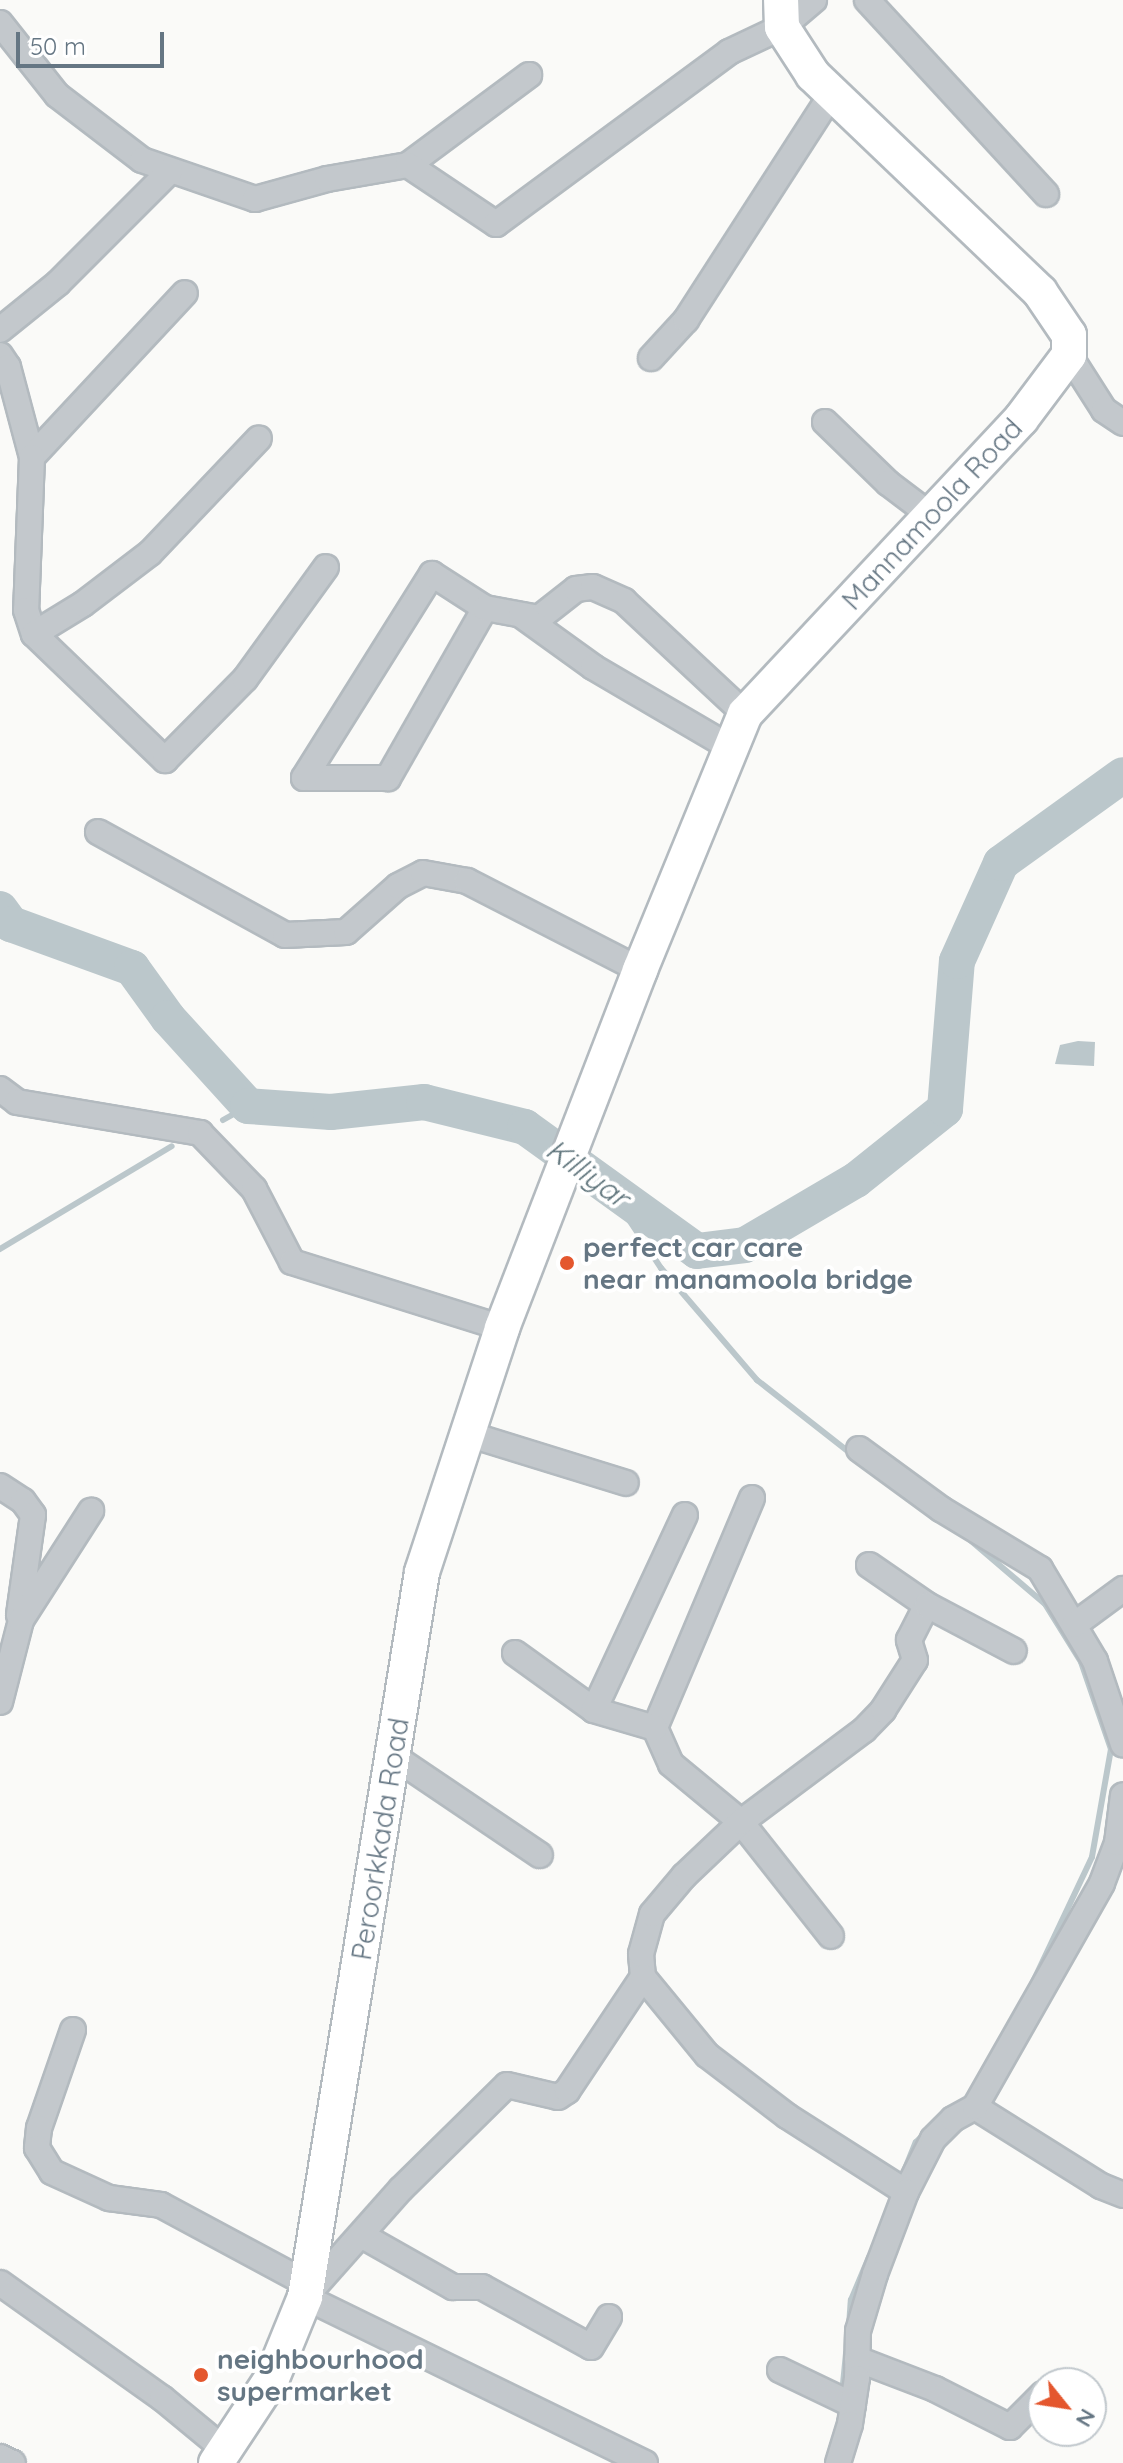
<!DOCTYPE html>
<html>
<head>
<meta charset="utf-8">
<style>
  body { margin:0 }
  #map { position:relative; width:1123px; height:2463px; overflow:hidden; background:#fafaf8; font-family:Quicksand,sans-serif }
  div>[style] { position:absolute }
  .water>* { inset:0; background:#bbc7cb }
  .stream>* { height:6px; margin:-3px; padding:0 3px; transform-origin:3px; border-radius:3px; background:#bbc7cb }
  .river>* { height:36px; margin:-18px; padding:0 18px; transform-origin:18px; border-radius:18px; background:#bbc7cb }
  .roads { filter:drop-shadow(2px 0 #b3babf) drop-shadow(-2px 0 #b3babf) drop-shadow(0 2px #b3babf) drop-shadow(0 -2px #b3babf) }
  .minor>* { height:24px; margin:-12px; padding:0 12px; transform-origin:12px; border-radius:12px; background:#c3c8cc }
  .secondary>* { height:34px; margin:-17px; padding:0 17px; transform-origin:17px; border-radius:17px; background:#fff }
  .dots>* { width:22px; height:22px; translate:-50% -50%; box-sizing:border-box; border:4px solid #fff; border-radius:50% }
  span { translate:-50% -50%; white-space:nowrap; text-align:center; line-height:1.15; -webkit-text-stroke:8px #fff; paint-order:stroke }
  .street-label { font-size:28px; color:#657683 }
  .poi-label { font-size:28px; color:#657683; font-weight:700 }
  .left { translate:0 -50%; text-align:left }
  .water-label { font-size:30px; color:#60757c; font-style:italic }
  .north { position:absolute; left:1027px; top:2367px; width:80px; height:80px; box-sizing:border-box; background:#fff; border:2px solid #c1c8cd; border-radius:50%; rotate:120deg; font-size:22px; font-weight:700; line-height:32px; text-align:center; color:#657683 }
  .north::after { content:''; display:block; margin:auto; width:28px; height:36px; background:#e4572e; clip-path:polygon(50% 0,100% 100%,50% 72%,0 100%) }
  .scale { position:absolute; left:16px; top:32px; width:148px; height:36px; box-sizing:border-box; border:4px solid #657683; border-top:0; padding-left:10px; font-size:24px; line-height:28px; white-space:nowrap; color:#657683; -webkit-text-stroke:6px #fff; paint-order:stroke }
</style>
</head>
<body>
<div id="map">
  <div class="water">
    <div style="clip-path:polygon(1078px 1041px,1095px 1042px,1094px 1066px,1055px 1064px,1060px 1045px)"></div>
  </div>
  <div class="stream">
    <div style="left:223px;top:1120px;width:29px;rotate:-29deg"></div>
    <div style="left:608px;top:1188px;width:96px;rotate:56.5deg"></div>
    <div style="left:661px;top:1268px;width:148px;rotate:49.4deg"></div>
    <div style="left:757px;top:1380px;width:123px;rotate:38.1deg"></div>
    <div style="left:0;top:1249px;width:200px;rotate:-30.9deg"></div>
    <div style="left:970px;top:1540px;width:99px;rotate:40.5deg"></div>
    <div style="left:1045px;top:1604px;width:68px;rotate:58.2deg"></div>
    <div style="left:1081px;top:1662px;width:92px;rotate:71deg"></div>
    <div style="left:1111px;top:1749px;width:110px;rotate:100deg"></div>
    <div style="left:1092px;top:1857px;width:140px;rotate:115.3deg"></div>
    <div style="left:904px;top:2171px;width:31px;rotate:-68deg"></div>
    <div style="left:916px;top:2142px;width:13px;rotate:-45deg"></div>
    <div style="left:849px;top:2326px;width:26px;rotate:-86deg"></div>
    <div style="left:851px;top:2300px;width:47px;rotate:-67.3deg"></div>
    <div style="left:842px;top:2394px;width:41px;rotate:-84.4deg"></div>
  </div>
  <div class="river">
    <div style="left:0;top:909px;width:19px;rotate:54deg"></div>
    <div style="left:11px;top:924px;width:129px;rotate:20deg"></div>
    <div style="left:132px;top:968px;width:62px;rotate:54.2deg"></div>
    <div style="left:168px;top:1018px;width:119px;rotate:47.7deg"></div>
    <div style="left:248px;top:1106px;width:83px;rotate:4.1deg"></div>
    <div style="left:331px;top:1112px;width:94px;rotate:-6.1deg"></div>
    <div style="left:424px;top:1102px;width:104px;rotate:13.9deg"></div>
    <div style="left:525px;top:1127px;width:212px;rotate:35.8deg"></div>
    <div style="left:697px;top:1251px;width:48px;rotate:-7.1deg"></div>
    <div style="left:745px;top:1245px;width:129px;rotate:-30.4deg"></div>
    <div style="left:856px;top:1180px;width:114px;rotate:-38.6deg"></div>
    <div style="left:945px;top:1109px;width:148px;rotate:-85.4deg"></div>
    <div style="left:957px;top:961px;width:107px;rotate:-65.8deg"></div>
    <div style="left:1001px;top:863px;width:150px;rotate:-35.8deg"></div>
  </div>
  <div class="roads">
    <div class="minor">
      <div style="left:867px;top:0;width:264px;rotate:47.3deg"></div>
      <div style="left:0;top:23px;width:92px;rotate:51.6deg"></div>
      <div style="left:57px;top:95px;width:107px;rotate:37.4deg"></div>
      <div style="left:142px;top:160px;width:120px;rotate:19deg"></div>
      <div style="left:255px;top:199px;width:75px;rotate:-15.5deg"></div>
      <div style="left:327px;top:179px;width:82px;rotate:-9.8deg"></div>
      <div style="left:408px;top:165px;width:151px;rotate:-36.6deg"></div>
      <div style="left:408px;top:165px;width:106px;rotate:33.8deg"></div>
      <div style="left:496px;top:224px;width:290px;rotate:-36.4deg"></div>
      <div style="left:729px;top:52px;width:59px;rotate:-25.3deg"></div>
      <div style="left:782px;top:27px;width:42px;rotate:-40.2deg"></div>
      <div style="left:0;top:330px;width:75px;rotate:-39deg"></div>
      <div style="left:58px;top:283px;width:158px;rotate:-45deg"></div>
      <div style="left:0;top:355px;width:14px;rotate:56deg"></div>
      <div style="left:8px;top:367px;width:93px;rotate:75.1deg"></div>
      <div style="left:32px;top:457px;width:224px;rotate:-47deg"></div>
      <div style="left:1069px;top:355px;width:65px;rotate:57.5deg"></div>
      <div style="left:1104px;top:410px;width:23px;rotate:34deg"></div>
      <div style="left:651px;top:358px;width:52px;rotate:-47.4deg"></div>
      <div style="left:686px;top:320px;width:268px;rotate:-57.2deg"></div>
      <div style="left:825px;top:422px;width:88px;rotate:44.1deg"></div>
      <div style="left:888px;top:483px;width:51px;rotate:37.1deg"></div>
      <div style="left:32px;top:457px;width:153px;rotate:92.2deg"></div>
      <div style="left:26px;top:610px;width:25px;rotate:72deg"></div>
      <div style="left:34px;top:634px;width:57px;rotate:-31.5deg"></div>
      <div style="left:83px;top:604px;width:84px;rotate:-37.3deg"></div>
      <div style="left:150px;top:553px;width:158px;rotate:-46.5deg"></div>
      <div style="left:485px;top:608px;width:196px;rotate:119.7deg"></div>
      <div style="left:388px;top:778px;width:84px;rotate:180deg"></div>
      <div style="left:304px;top:778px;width:241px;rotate:-57.9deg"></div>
      <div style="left:432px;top:574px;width:63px;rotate:32.7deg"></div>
      <div style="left:485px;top:608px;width:55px;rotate:10.5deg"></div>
      <div style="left:539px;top:618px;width:47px;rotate:-38.1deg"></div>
      <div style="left:576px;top:589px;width:17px;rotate:-7deg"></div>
      <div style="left:593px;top:587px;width:34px;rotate:24deg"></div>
      <div style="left:624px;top:601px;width:166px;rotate:43deg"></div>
      <div style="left:521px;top:615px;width:89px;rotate:35.8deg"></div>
      <div style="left:593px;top:667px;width:160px;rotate:30.4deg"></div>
      <div style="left:34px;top:634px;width:182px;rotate:43.9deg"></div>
      <div style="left:165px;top:760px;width:114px;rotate:-45.4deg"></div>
      <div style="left:245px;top:679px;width:138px;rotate:-54.1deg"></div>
      <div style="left:98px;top:832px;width:213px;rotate:28.8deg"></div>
      <div style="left:285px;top:935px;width:61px;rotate:-2.8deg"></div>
      <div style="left:346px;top:932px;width:69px;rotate:-41.5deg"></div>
      <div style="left:398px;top:886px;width:28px;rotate:-27deg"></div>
      <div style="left:423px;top:873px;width:45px;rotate:10.3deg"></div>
      <div style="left:467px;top:881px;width:195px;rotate:27.2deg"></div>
      <div style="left:0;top:1089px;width:21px;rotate:37deg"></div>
      <div style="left:17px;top:1102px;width:186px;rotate:9.6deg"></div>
      <div style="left:200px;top:1133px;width:78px;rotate:46deg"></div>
      <div style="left:254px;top:1189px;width:82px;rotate:62.5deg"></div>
      <div style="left:292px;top:1262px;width:220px;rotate:17.4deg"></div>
      <div style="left:468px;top:1434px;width:165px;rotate:17.2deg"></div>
      <div style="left:859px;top:1449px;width:102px;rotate:36.2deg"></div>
      <div style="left:941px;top:1509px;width:116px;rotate:31.2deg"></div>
      <div style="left:1040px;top:1569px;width:107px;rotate:59.1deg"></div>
      <div style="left:1095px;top:1661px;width:88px;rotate:71.4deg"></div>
      <div style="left:0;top:1486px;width:27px;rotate:33deg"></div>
      <div style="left:23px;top:1501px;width:17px;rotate:54deg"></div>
      <div style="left:33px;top:1515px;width:101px;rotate:98deg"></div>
      <div style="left:752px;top:1498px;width:250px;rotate:112.9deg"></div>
      <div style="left:655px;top:1728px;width:39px;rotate:66deg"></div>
      <div style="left:671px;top:1764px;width:91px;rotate:39.6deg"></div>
      <div style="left:741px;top:1822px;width:145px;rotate:51.7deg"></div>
      <div style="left:869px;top:1565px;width:70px;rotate:34.6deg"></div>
      <div style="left:1074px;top:1625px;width:61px;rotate:-36.3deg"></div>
      <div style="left:515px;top:1653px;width:97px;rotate:35.8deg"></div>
      <div style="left:0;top:1702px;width:85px;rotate:-75.6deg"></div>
      <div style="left:21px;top:1620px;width:130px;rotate:-57.3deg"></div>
      <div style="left:655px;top:1728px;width:64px;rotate:-163.6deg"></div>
      <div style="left:594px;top:1710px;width:215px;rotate:-65deg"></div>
      <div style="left:393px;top:1756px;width:177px;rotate:34deg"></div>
      <div style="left:643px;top:1977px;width:23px;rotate:-95deg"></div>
      <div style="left:641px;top:1954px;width:41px;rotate:-74.6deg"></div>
      <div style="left:652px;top:1914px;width:50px;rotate:-49.9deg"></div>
      <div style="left:684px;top:1876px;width:79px;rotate:-43.5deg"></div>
      <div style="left:741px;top:1822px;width:154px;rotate:-36.8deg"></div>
      <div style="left:864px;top:1730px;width:28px;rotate:-46deg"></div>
      <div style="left:883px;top:1710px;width:59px;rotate:-57.4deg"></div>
      <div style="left:915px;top:1660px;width:21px;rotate:-107deg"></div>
      <div style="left:909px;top:1640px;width:39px;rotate:-63deg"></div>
      <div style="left:927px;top:1605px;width:98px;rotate:27.9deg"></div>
      <div style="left:73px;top:2030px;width:104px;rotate:109.1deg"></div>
      <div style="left:39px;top:2128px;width:20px;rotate:96deg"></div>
      <div style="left:37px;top:2148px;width:28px;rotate:58deg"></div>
      <div style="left:52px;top:2172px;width:63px;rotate:24.5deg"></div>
      <div style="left:109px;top:2198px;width:52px;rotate:7.7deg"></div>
      <div style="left:161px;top:2205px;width:167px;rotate:28.3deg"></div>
      <div style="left:975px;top:2107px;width:149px;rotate:32.1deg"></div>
      <div style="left:1101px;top:2186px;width:24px;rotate:22deg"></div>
      <div style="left:906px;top:2192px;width:59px;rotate:-63deg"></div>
      <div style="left:933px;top:2139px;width:28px;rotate:-45deg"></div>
      <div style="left:953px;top:2119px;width:25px;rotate:-29deg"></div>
      <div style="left:975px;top:2107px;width:257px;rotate:-60.4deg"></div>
      <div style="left:1102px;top:1883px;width:43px;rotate:-69.4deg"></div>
      <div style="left:1117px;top:1843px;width:48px;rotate:-82.9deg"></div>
      <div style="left:361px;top:2235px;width:106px;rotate:29.5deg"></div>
      <div style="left:453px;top:2287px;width:29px"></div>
      <div style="left:482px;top:2287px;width:124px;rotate:28.8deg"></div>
      <div style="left:591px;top:2347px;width:35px;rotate:-59deg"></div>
      <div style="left:0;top:2283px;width:199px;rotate:35.4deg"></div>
      <div style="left:162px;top:2398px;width:82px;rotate:39.5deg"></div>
      <div style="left:857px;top:2359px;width:84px;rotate:21deg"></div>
      <div style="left:935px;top:2389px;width:84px;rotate:26.9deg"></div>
      <div style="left:1010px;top:2427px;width:47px;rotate:-45deg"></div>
      <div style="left:780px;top:2370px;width:81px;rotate:25.6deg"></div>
      <div style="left:0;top:2457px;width:14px;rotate:25deg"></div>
      <div style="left:645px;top:2463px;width:378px;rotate:-154deg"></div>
      <div style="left:305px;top:2297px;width:144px;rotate:-48.4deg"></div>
      <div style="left:401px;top:2189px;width:148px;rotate:-44.5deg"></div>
      <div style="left:507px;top:2085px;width:52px;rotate:13.2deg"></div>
      <div style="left:558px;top:2097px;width:11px;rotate:-34deg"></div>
      <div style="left:567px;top:2091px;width:137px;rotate:-56.3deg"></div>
      <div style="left:643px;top:1977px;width:101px;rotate:50.6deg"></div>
      <div style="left:707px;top:2055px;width:101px;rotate:37.3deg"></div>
      <div style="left:787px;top:2116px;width:141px;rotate:32.6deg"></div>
      <div style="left:906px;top:2192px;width:88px;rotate:110.7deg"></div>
      <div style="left:875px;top:2274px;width:59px;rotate:106.6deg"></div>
      <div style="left:858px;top:2331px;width:47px;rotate:91.2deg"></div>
      <div style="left:857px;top:2378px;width:47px;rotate:98.7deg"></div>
      <div style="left:850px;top:2424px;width:41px;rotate:107.1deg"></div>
    </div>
    <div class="secondary">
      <div style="left:216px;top:2463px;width:102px;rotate:-56.6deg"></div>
      <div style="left:272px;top:2378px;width:87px;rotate:-67.8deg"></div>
      <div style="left:305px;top:2297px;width:734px;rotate:-80.83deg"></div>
      <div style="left:422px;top:1572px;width:257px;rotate:-71.8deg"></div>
      <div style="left:502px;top:1328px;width:384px;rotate:-68.9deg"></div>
      <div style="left:640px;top:970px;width:277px;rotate:-67.7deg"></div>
      <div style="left:745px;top:714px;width:404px;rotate:-46.9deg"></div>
      <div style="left:1021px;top:419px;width:80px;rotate:-53.1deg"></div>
      <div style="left:1069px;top:355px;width:20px;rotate:-90deg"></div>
      <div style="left:1069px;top:335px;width:52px;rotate:-124deg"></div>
      <div style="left:1040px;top:292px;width:314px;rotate:-136.3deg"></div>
      <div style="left:813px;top:75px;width:57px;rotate:-122.9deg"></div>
      <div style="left:782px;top:27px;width:27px;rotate:-92deg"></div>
    </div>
  </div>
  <div class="dots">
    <div style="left:567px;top:1263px;background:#e4572e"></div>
    <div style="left:201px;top:2375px;background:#e4572e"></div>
  </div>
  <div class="street-label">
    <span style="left:932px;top:514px;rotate:-47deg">Mannamoola Road</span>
    <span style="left:380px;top:1839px;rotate:-81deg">Peroorkkada Road</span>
  </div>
  <div class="poi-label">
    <span class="left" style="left:583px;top:1263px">perfect car care<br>near manamoola bridge</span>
    <span class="left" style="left:217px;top:2375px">neighbourhood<br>supermarket</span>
  </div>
  <div class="water-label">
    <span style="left:588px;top:1173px;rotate:36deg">Killiyar</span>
  </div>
  <div class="north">N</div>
  <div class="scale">50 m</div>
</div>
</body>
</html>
